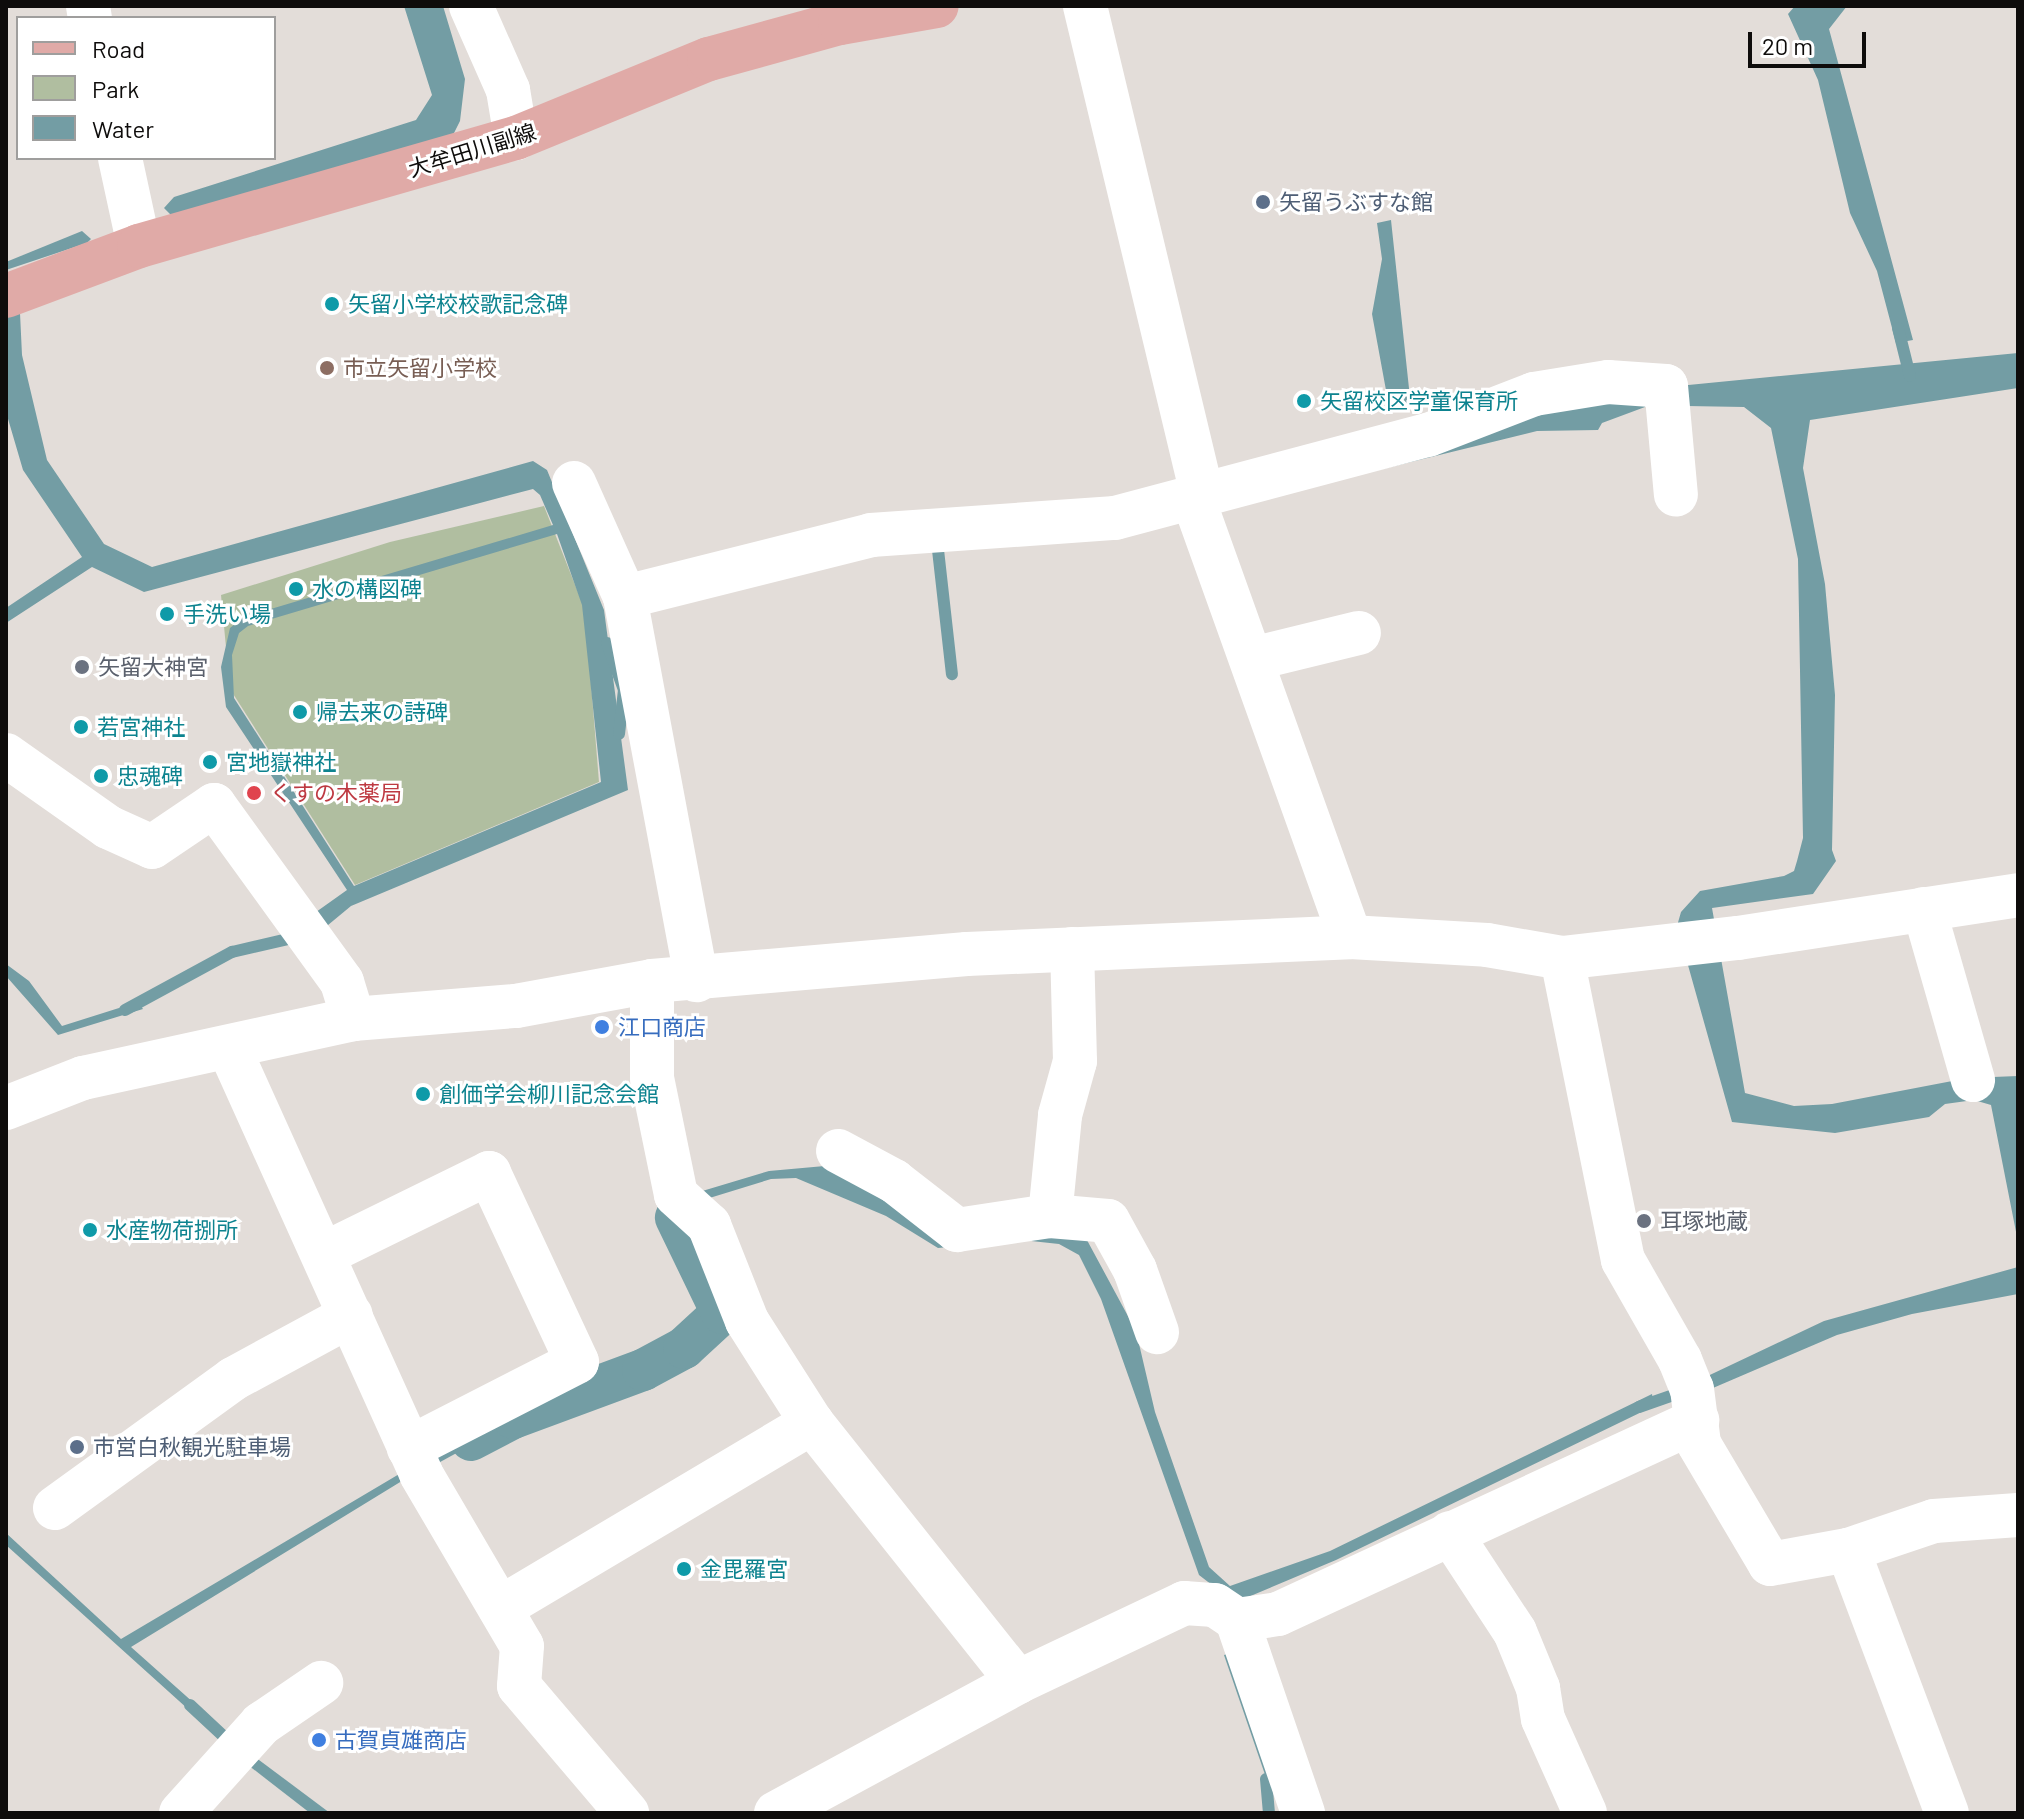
<!DOCTYPE html>
<html>
<head>
<meta charset="utf-8">
<style>
  body { margin:0 }
  #map { position:relative; width:2024px; height:1819px; overflow:hidden; background:#e3ddd9; font-family:Barlow,"Noto Sans JP",sans-serif }
  div>[style] { position:absolute }
  .green>* { inset:0; background:#b0bea0 }
  .water>* { inset:0; background:#739da4 }
  .stream>* { height:12px; margin:-6px; padding:0 6px; transform-origin:6px; border-radius:6px; background:#739da4 }
  .canal>* { height:42px; margin:-21px; padding:0 21px; transform-origin:21px; border-radius:21px; background:#739da4 }
  .minor>* { height:44px; margin:-22px; padding:0 22px; transform-origin:22px; border-radius:22px; background:#fff }
  .major>* { height:44px; margin:-22px; padding:0 22px; transform-origin:22px; border-radius:22px; background:#e0aaa7 }
  .dots>* { width:22px; height:22px; translate:-50% -50%; box-sizing:border-box; border:4px solid #fff; border-radius:50% }
  span { translate:-50% -50%; white-space:nowrap; text-align:center; line-height:1.15; -webkit-text-stroke:6px #fff; paint-order:stroke }
  .street-label { font-size:22px; color:#0e0c0b }
  .service-label { font-size:22px; color:#4e5e75 }
  .left { translate:0 -50%; text-align:left }
  .culture-label { font-size:22px; color:#0d838f }
  .education-label { font-size:22px; color:#785e54 }
  .worship-label { font-size:22px; color:#5b616d }
  .health-label { font-size:22px; color:#be3a42 }
  .shop-label { font-size:22px; color:#366cbe }
  .frame { position:absolute; inset:0; border:8px solid #0e0c0b; pointer-events:none }
  .legend { position:absolute; left:16px; top:16px; width:260px; height:144px; box-sizing:border-box; background:#fff; border:2px solid #9f9e9d; margin:0; padding:10px 14px; list-style:none; font-size:24px; color:#0e0c0b }
  .legend li { display:flex; align-items:center; gap:16px; height:40px }
  .legend b { width:40px; border:2px solid #9f9e9d }
  .scale { position:absolute; left:1748px; top:32px; width:118px; height:36px; box-sizing:border-box; border:4px solid #0e0c0b; border-top:0; padding-left:10px; font-size:24px; line-height:28px; white-space:nowrap; color:#0e0c0b; -webkit-text-stroke:6px #fff; paint-order:stroke }
</style>
</head>
<body>
<div id="map">
  <div class="green">
    <div style="clip-path:polygon(544px 506px,585px 610px,599px 782px,355px 885px,230px 689px,221px 595px,390px 542px)"></div>
  </div>
  <div class="water">
    <div style="clip-path:polygon(404px 6px,443px 6px,465px 79px,460px 121px,453px 135px,171px 215px,164px 208px,174px 197px,416px 120px,432px 95px)"></div>
    <div style="clip-path:polygon(1795px 6px,1847px 6px,1829px 29px,1913px 340px,1896px 343px,1877px 271px,1850px 213px,1818px 80px,1788px 14px)"></div>
    <div style="clip-path:polygon(1391px 220px,1411px 407px,1390px 412px,1372px 314px,1382px 259px,1377px 223px)"></div>
    <div style="clip-path:polygon(82px 231px,91px 239px,87px 243px,6px 270px,6px 262px)"></div>
    <div style="clip-path:polygon(evenodd,20px 313px,22px 355px,47px 460px,104px 544px,152px 567px,533px 461px,547px 470px,604px 610px,628px 790px,351px 906px,322px 930px,309px 917px,347px 890px,226px 707px,221px 667px,230px 628px,244px 617px,553px 525px,540px 495px,533px 489px,144px 592px,92px 567px,6px 623px,6px 608px,82px 557px,23px 470px,6px 412px,6px 318px,20px 313px,557px 534px,582px 605px,601px 782px,354px 886px,234px 698px,232px 655px,239px 633px,248px 626px,557px 534px)"></div>
    <div style="clip-path:polygon(2018px 353px,2018px 388px,1810px 420px,1803px 468px,1825px 584px,1835px 695px,1832px 850px,1836px 861px,1813px 894px,1712px 908px,1745px 1093px,1794px 1106px,1832px 1104px,1968px 1078px,2018px 1076px,2018px 1242px,1991px 1105px,1974px 1100px,1945px 1104px,1929px 1117px,1835px 1133px,1732px 1122px,1677px 926px,1681px 912px,1700px 891px,1784px 876px,1794px 871px,1797px 861px,1803px 838px,1798px 559px,1771px 428px,1744px 407px,1687px 406px,1668px 387px)"></div>
    <div style="clip-path:polygon(1644px 395px,1645px 407px,1602px 423px,1598px 430px,1537px 431px,1260px 499px,1462px 421px)"></div>
    <div style="clip-path:polygon(6px 964px,29px 981px,62px 1026px,138px 1002px,143px 1009px,58px 1035px,6px 976px)"></div>
    <div style="clip-path:polygon(847px 1164px,922px 1218px,1081px 1229px,1136px 1331px,1155px 1412px,1209px 1567px,1230px 1586px,1330px 1551px,1652px 1394px,1654px 1406px,1336px 1560px,1241px 1600px,1225px 1595px,1199px 1575px,1101px 1299px,1079px 1255px,1059px 1244px,1022px 1240px,938px 1248px,886px 1216px,796px 1178px,771px 1179px,703px 1200px,699px 1192px,769px 1171px)"></div>
    <div style="clip-path:polygon(681px 1214px,702px 1267px,697px 1270px,675px 1219px)"></div>
    <div style="clip-path:polygon(2018px 1267px,2018px 1294px,1912px 1314px,1837px 1335px,1699px 1394px,1695px 1382px,1824px 1321px)"></div>
    <div style="clip-path:polygon(718px 1310px,724px 1317px,693px 1346px,643px 1376px,596px 1392px,593px 1383px,640px 1367px,677px 1346px)"></div>
    <div style="clip-path:polygon(511px 1414px,515px 1421px,431px 1467px,429px 1457px)"></div>
    <div style="clip-path:polygon(406px 1470px,410px 1476px,131px 1647px,204px 1712px,199px 1719px,6px 1545px,6px 1533px,121px 1639px)"></div>
    <div style="clip-path:polygon(1227px 1654px,1261px 1745px,1272px 1795px,1224px 1655px)"></div>
    <div style="clip-path:polygon(235px 1742px,330px 1813px,310px 1813px,230px 1751px)"></div>
  </div>
  <div class="stream">
    <div style="left:1898px;top:328px;width:49px;rotate:76deg"></div>
    <div style="left:937px;top:541px;width:134px;rotate:83.6deg"></div>
    <div style="left:607px;top:643px;width:50px;rotate:70.1deg"></div>
    <div style="left:624px;top:690px;width:44px;rotate:96.5deg"></div>
    <div style="left:125px;top:1010px;width:122px;rotate:-28.5deg"></div>
    <div style="left:232px;top:952px;width:67px;rotate:-13deg"></div>
    <div style="left:1639px;top:1407px;width:49px;rotate:-19.2deg"></div>
    <div style="left:190px;top:1705px;width:57px;rotate:42.9deg"></div>
    <div style="left:1266px;top:1779px;width:34px;rotate:85deg"></div>
  </div>
  <div class="canal">
    <div style="left:471px;top:1440px;width:47px;rotate:-27.6deg"></div>
    <div style="left:513px;top:1418px;width:139px;rotate:-20.3deg"></div>
    <div style="left:643px;top:1370px;width:47px;rotate:-28.2deg"></div>
    <div style="left:684px;top:1348px;width:52px;rotate:-42.6deg"></div>
    <div style="left:722px;top:1313px;width:106px;rotate:-115.8deg"></div>
  </div>
  <div class="minor">
    <div style="left:88px;top:6px;width:12px;rotate:81deg"></div>
    <div style="left:471px;top:6px;width:92px;rotate:66.2deg"></div>
    <div style="left:508px;top:90px;width:49px;rotate:80.5deg"></div>
    <div style="left:1085px;top:6px;width:506px;rotate:76.51deg"></div>
    <div style="left:120px;top:158px;width:90px;rotate:77.8deg"></div>
    <div style="left:574px;top:483px;width:125px;rotate:65.9deg"></div>
    <div style="left:625px;top:597px;width:390px;rotate:79.4deg"></div>
    <div style="left:1194px;top:501px;width:463px;rotate:70.3deg"></div>
    <div style="left:625px;top:597px;width:254px;rotate:-14.1deg"></div>
    <div style="left:871px;top:535px;width:245px;rotate:-4deg"></div>
    <div style="left:1115px;top:518px;width:324px;rotate:-14.9deg"></div>
    <div style="left:1428px;top:435px;width:114px;rotate:-21.1deg"></div>
    <div style="left:1534px;top:394px;width:75px;rotate:-9.2deg"></div>
    <div style="left:1608px;top:382px;width:58px;rotate:3.9deg"></div>
    <div style="left:1666px;top:386px;width:109px;rotate:84.8deg"></div>
    <div style="left:1252px;top:659px;width:110px;rotate:-13.7deg"></div>
    <div style="left:6px;top:755px;width:125px;rotate:35.2deg"></div>
    <div style="left:108px;top:827px;width:48px;rotate:24.4deg"></div>
    <div style="left:152px;top:847px;width:75px;rotate:-34.1deg"></div>
    <div style="left:214px;top:805px;width:218px;rotate:54.1deg"></div>
    <div style="left:342px;top:982px;width:39px;rotate:73deg"></div>
    <div style="left:1924px;top:909px;width:178px;rotate:74deg"></div>
    <div style="left:1562px;top:958px;width:308px;rotate:78.6deg"></div>
    <div style="left:1623px;top:1260px;width:115px;rotate:60.3deg"></div>
    <div style="left:1680px;top:1360px;width:31px;rotate:68deg"></div>
    <div style="left:1692px;top:1389px;width:55px;rotate:82.7deg"></div>
    <div style="left:1699px;top:1444px;width:139px;rotate:59.4deg"></div>
    <div style="left:1770px;top:1564px;width:79px;rotate:-10.2deg"></div>
    <div style="left:1848px;top:1550px;width:91px;rotate:-18.6deg"></div>
    <div style="left:1934px;top:1521px;width:84px;rotate:-4.1deg"></div>
    <div style="left:652px;top:981px;width:97px;rotate:90deg"></div>
    <div style="left:652px;top:1078px;width:119px;rotate:78.4deg"></div>
    <div style="left:676px;top:1195px;width:45px;rotate:42.3deg"></div>
    <div style="left:709px;top:1225px;width:103px;rotate:68.4deg"></div>
    <div style="left:747px;top:1321px;width:121px;rotate:57.5deg"></div>
    <div style="left:812px;top:1423px;width:331px;rotate:51.5deg"></div>
    <div style="left:229px;top:1048px;width:467px;rotate:65.7deg"></div>
    <div style="left:421px;top:1474px;width:199px;rotate:59.6deg"></div>
    <div style="left:522px;top:1646px;width:40px;rotate:94.3deg"></div>
    <div style="left:519px;top:1686px;width:167px;rotate:49.6deg"></div>
    <div style="left:6px;top:1108px;width:83px;rotate:-21.3deg"></div>
    <div style="left:83px;top:1078px;width:276px;rotate:-12.3deg"></div>
    <div style="left:353px;top:1019px;width:164px;rotate:-4.6deg"></div>
    <div style="left:516px;top:1006px;width:138px;rotate:-10.4deg"></div>
    <div style="left:652px;top:981px;width:316px;rotate:-4.9deg"></div>
    <div style="left:967px;top:954px;width:383px;rotate:-2.5deg"></div>
    <div style="left:1350px;top:937px;width:137px;rotate:3.3deg"></div>
    <div style="left:1487px;top:945px;width:76px;rotate:9.8deg"></div>
    <div style="left:1562px;top:958px;width:177px;rotate:-6.5deg"></div>
    <div style="left:1738px;top:938px;width:283px;rotate:-8.7deg"></div>
    <div style="left:838px;top:1151px;width:64px;rotate:28.2deg"></div>
    <div style="left:894px;top:1181px;width:80px;rotate:37.9deg"></div>
    <div style="left:957px;top:1230px;width:94px;rotate:-8.6deg"></div>
    <div style="left:1050px;top:1216px;width:58px;rotate:4.9deg"></div>
    <div style="left:1108px;top:1221px;width:56px;rotate:61.1deg"></div>
    <div style="left:1135px;top:1270px;width:66px;rotate:70.5deg"></div>
    <div style="left:1050px;top:1216px;width:101px;rotate:-84.3deg"></div>
    <div style="left:1060px;top:1115px;width:56px;rotate:-74.5deg"></div>
    <div style="left:1075px;top:1061px;width:112px;rotate:-91.5deg"></div>
    <div style="left:324px;top:1254px;width:184px;rotate:-26.1deg"></div>
    <div style="left:489px;top:1173px;width:208px;rotate:65deg"></div>
    <div style="left:577px;top:1362px;width:189px;rotate:152.9deg"></div>
    <div style="left:55px;top:1508px;width:220px;rotate:-35.9deg"></div>
    <div style="left:233px;top:1379px;width:134px;rotate:-28.5deg"></div>
    <div style="left:1450px;top:1533px;width:118px;rotate:56.7deg"></div>
    <div style="left:1515px;top:1632px;width:61px;rotate:67.7deg"></div>
    <div style="left:1538px;top:1688px;width:31px;rotate:81deg"></div>
    <div style="left:1543px;top:1719px;width:103px;rotate:65.9deg"></div>
    <div style="left:1848px;top:1550px;width:281px;rotate:69.4deg"></div>
    <div style="left:500px;top:1608px;width:363px;rotate:-30.7deg"></div>
    <div style="left:1237px;top:1620px;width:204px;rotate:71.1deg"></div>
    <div style="left:181px;top:1813px;width:120px;rotate:-48deg"></div>
    <div style="left:261px;top:1724px;width:73px;rotate:-34.3deg"></div>
    <div style="left:776px;top:1813px;width:275px;rotate:-28.4deg"></div>
    <div style="left:1018px;top:1682px;width:184px;rotate:-25.4deg"></div>
    <div style="left:1184px;top:1603px;width:31px;rotate:4deg"></div>
    <div style="left:1215px;top:1605px;width:27px;rotate:34deg"></div>
    <div style="left:1237px;top:1620px;width:41px;rotate:-8.3deg"></div>
    <div style="left:1278px;top:1614px;width:462px;rotate:-24.8deg"></div>
  </div>
  <div class="major">
    <div style="left:6px;top:296px;width:142px;rotate:-20.6deg"></div>
    <div style="left:139px;top:246px;width:392px;rotate:-16deg"></div>
    <div style="left:516px;top:138px;width:209px;rotate:-22.3deg"></div>
    <div style="left:709px;top:59px;width:136px;rotate:-15.4deg"></div>
    <div style="left:840px;top:23px;width:98px;rotate:-9.9deg"></div>
  </div>
  <div class="dots">
    <div style="left:1263px;top:202px;background:#5c6f8a"></div>
    <div style="left:332px;top:304px;background:#0f9aa8"></div>
    <div style="left:327px;top:368px;background:#8d6e63"></div>
    <div style="left:1304px;top:401px;background:#0f9aa8"></div>
    <div style="left:296px;top:589px;background:#0f9aa8"></div>
    <div style="left:167px;top:614px;background:#0f9aa8"></div>
    <div style="left:82px;top:667px;background:#6b7280"></div>
    <div style="left:300px;top:712px;background:#0f9aa8"></div>
    <div style="left:81px;top:727px;background:#0f9aa8"></div>
    <div style="left:210px;top:762px;background:#0f9aa8"></div>
    <div style="left:101px;top:776px;background:#0f9aa8"></div>
    <div style="left:254px;top:793px;background:#e0444e"></div>
    <div style="left:602px;top:1027px;background:#3f7fe0"></div>
    <div style="left:423px;top:1094px;background:#0f9aa8"></div>
    <div style="left:1644px;top:1221px;background:#6b7280"></div>
    <div style="left:90px;top:1230px;background:#0f9aa8"></div>
    <div style="left:77px;top:1447px;background:#5c6f8a"></div>
    <div style="left:684px;top:1569px;background:#0f9aa8"></div>
    <div style="left:319px;top:1740px;background:#3f7fe0"></div>
  </div>
  <div class="street-label">
    <span style="left:472px;top:150px;rotate:-17deg">大牟田川副線</span>
  </div>
  <div class="service-label">
    <span class="left" style="left:1279px;top:202px">矢留うぶすな館</span>
    <span class="left" style="left:93px;top:1447px">市営白秋観光駐車場</span>
  </div>
  <div class="culture-label">
    <span class="left" style="left:348px;top:304px">矢留小学校校歌記念碑</span>
    <span class="left" style="left:1320px;top:401px">矢留校区学童保育所</span>
    <span class="left" style="left:312px;top:589px">水の構図碑</span>
    <span class="left" style="left:183px;top:614px">手洗い場</span>
    <span class="left" style="left:316px;top:712px">帰去来の詩碑</span>
    <span class="left" style="left:97px;top:727px">若宮神社</span>
    <span class="left" style="left:226px;top:762px">宮地嶽神社</span>
    <span class="left" style="left:117px;top:776px">忠魂碑</span>
    <span class="left" style="left:439px;top:1094px">創価学会柳川記念会館</span>
    <span class="left" style="left:106px;top:1230px">水産物荷捌所</span>
    <span class="left" style="left:700px;top:1569px">金毘羅宮</span>
  </div>
  <div class="education-label">
    <span class="left" style="left:343px;top:368px">市立矢留小学校</span>
  </div>
  <div class="worship-label">
    <span class="left" style="left:98px;top:667px">矢留大神宮</span>
    <span class="left" style="left:1660px;top:1221px">耳塚地蔵</span>
  </div>
  <div class="health-label">
    <span class="left" style="left:270px;top:793px">くすの木薬局</span>
  </div>
  <div class="shop-label">
    <span class="left" style="left:618px;top:1027px">江口商店</span>
    <span class="left" style="left:335px;top:1740px">古賀貞雄商店</span>
  </div>
  <div class="frame"></div>
  <ul class="legend">
  <li><b style="height:10px;background:#e0aaa7"></b>Road</li>
  <li><b style="height:22px;background:#b0bea0"></b>Park</li>
  <li><b style="height:22px;background:#739da4"></b>Water</li>
  </ul>
  <div class="scale">20 m</div>
</div>
</body>
</html>
